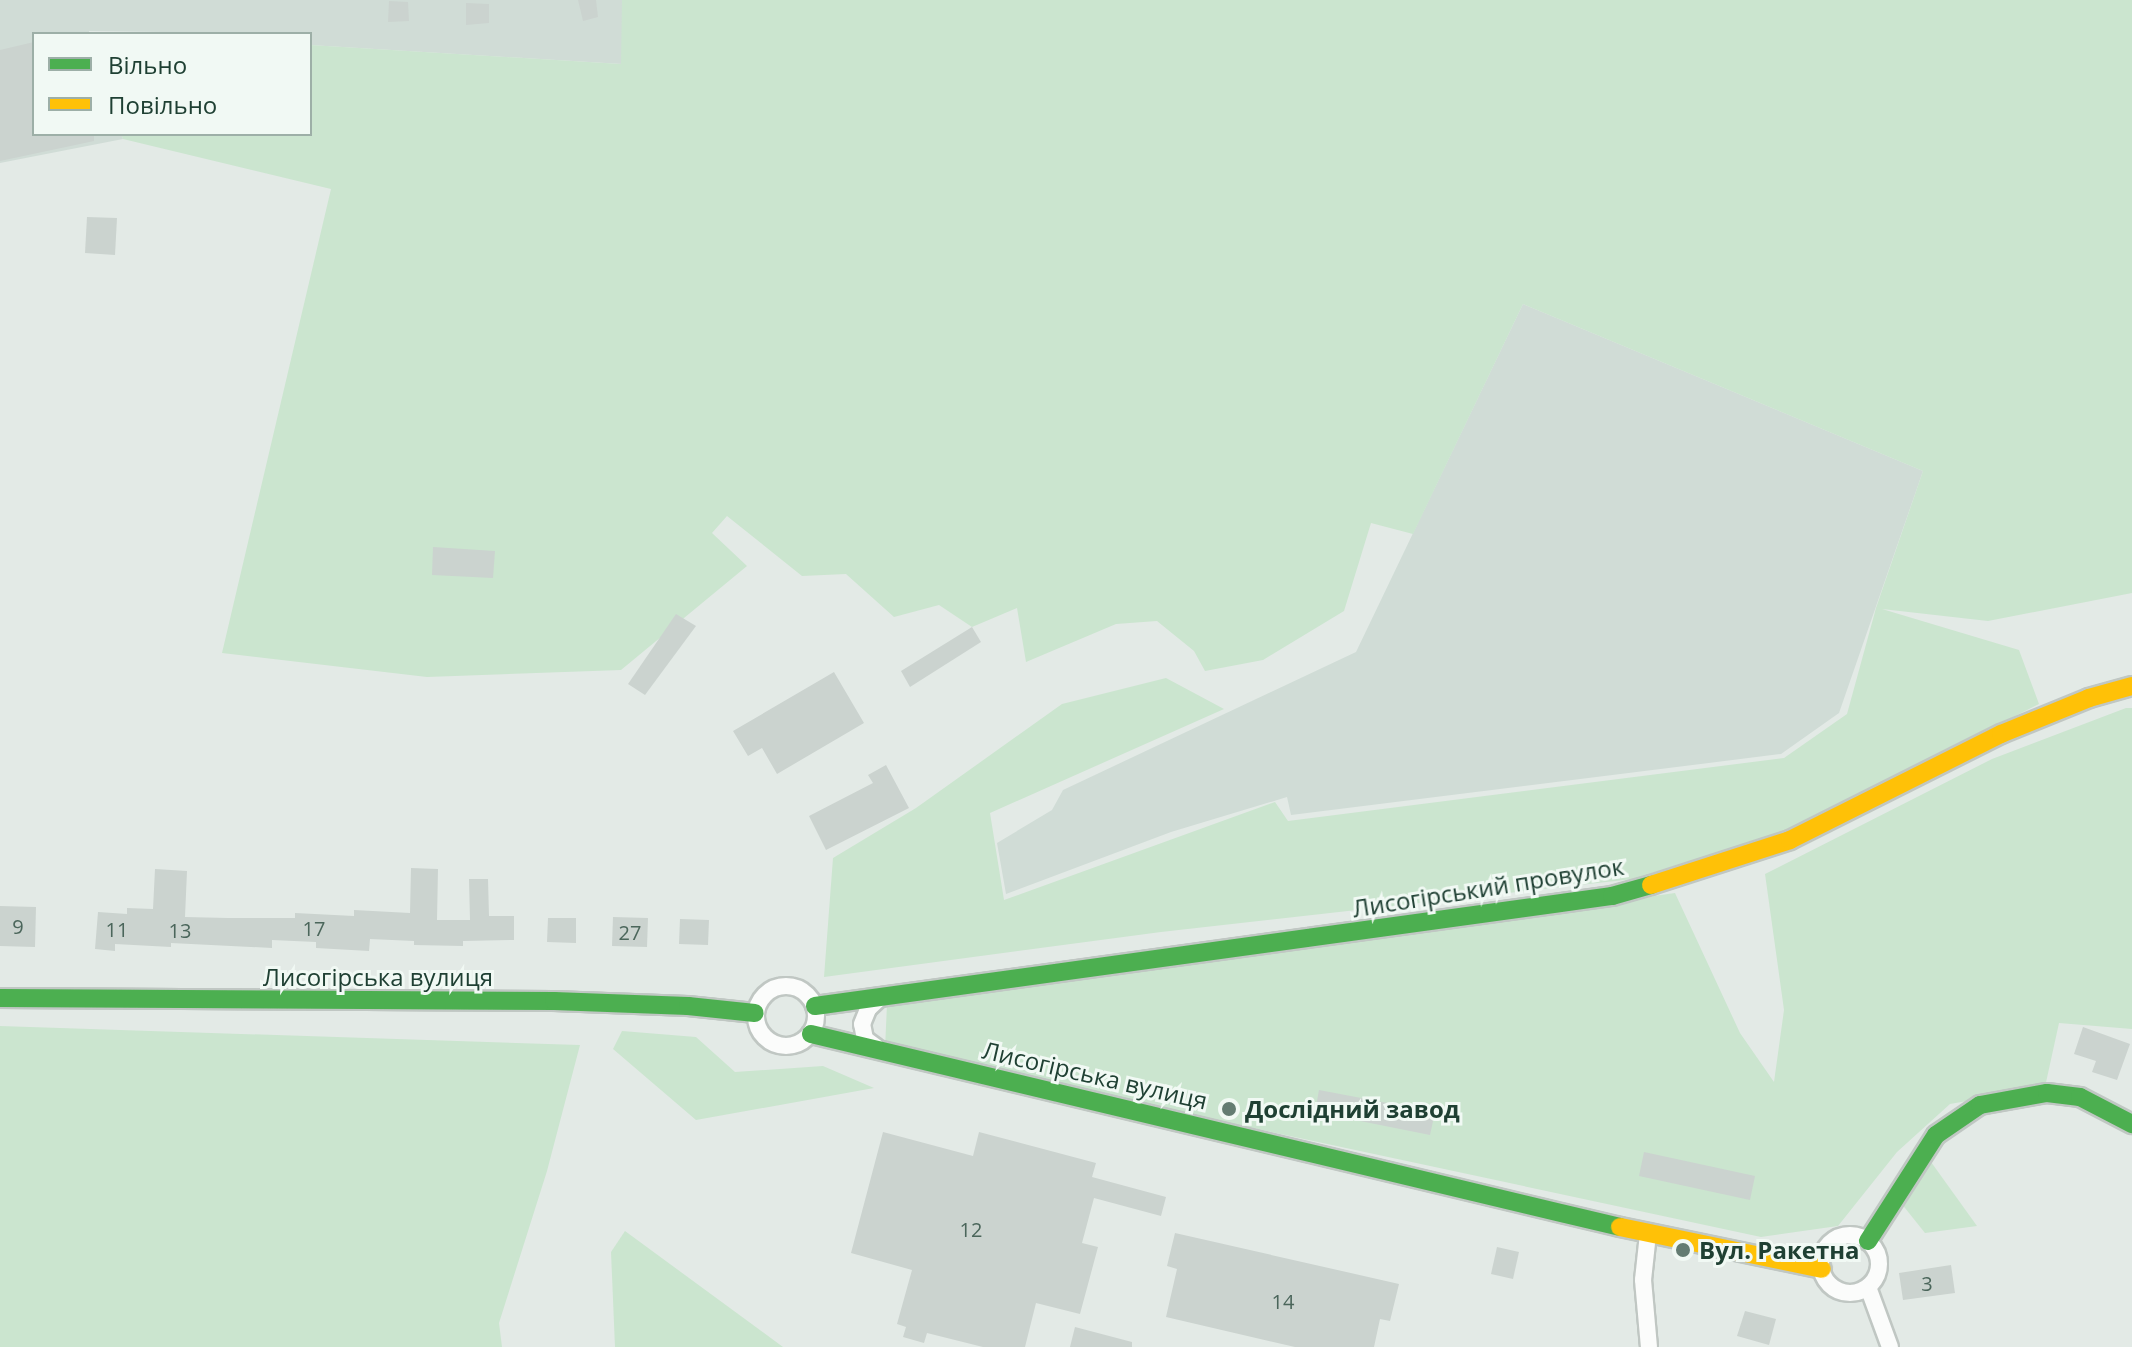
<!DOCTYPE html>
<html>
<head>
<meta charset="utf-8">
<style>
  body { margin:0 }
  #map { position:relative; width:2132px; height:1347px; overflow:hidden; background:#e3eae6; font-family:"Open Sans",sans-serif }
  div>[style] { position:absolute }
  .built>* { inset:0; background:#d0dcd6 }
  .green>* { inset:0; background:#cbe5cf }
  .building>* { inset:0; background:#cbd3cf }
  .roads { filter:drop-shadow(2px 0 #c0c7c3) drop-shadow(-2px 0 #c0c7c3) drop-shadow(0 2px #c0c7c3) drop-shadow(0 -2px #c0c7c3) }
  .street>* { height:16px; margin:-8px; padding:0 8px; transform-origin:8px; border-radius:8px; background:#fbfcfb }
  .street>.ring { margin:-8px; padding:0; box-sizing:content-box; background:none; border:16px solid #fbfcfb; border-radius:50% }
  .fast>* { height:18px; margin:-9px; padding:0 9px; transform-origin:9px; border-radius:9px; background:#4caf50 }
  .slow>* { height:18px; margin:-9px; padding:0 9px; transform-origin:9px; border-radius:9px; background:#ffc107 }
  .dots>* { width:22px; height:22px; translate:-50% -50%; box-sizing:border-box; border:4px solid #f1f9f4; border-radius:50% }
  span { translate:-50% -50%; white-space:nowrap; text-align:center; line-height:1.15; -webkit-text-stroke:6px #f1f9f4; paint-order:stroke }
  .number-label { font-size:20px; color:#4b665b }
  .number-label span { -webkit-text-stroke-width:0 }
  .street-label { font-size:24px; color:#1f4033 }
  .poi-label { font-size:24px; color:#1f4033; font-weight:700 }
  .left { translate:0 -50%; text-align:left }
  .legend { position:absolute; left:32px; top:32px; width:280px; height:104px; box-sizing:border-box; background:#f1f9f4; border:2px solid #9dafa7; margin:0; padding:10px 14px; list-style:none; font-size:24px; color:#1f4033 }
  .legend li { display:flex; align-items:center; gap:16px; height:40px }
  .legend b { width:40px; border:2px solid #9dafa7 }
</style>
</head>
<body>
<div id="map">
  <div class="built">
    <div style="clip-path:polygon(0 0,622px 0,622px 64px,310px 45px,310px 34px,89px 31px,89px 34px,34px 34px,34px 134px,121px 134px,123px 139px,0 163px)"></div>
    <div style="clip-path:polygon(1523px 304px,1923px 471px,1839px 713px,1781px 754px,1291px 815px,1287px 797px,1171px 832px,1006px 894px,997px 843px,1052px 810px,1063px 790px,1356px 652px)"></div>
  </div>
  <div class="green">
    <div style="clip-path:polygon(622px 0,2132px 0,2132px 593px,1988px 621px,1882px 609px,2019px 650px,2039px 704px,1786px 831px,1633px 879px,1161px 932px,824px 977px,833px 858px,916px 808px,1062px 704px,1166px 678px,1224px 709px,990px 813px,1004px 900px,1275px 802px,1288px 821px,1784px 758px,1847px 714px,1876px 608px,1923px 471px,1523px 304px,1413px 534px,1371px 523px,1344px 611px,1263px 660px,1205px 671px,1194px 651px,1157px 621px,1116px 624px,1026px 662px,1017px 608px,972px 627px,939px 605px,894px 617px,846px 574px,802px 576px,727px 516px,712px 533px,747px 566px,621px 670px,427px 677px,222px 653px,331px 189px,123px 139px,121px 134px,310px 134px,310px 45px,621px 64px)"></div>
    <div style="clip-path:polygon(2126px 708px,2132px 708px,2132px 1029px,2059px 1023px,2045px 1087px,1950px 1104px,1897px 1152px,1838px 1226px,1761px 1237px,885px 1049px,887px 1004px,1675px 893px,1740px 1033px,1774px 1082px,1784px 1010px,1765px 874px,1992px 759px)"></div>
    <div style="clip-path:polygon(0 1026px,580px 1045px,547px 1171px,499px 1323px,502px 1347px,0 1347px)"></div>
    <div style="clip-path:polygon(622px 1031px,696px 1037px,735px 1072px,823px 1066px,874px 1088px,696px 1120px,613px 1049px)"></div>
    <div style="clip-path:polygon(1931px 1162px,1977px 1226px,1925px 1233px,1901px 1203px)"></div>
    <div style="clip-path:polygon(625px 1231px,783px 1347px,615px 1347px,611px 1252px)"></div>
  </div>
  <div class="building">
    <div style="clip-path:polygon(578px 0,596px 0,598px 17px,583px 21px)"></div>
    <div style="clip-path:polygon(389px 1px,408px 2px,409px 21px,388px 22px)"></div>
    <div style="clip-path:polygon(466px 3px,489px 4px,489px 23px,466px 25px)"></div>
    <div style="clip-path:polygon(34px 42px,34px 134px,94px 134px,94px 141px,0 161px,0 50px)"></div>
    <div style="clip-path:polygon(87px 217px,117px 218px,115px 255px,85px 253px)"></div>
    <div style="clip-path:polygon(433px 547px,495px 551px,493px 578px,432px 575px)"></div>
    <div style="clip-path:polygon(676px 614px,696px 626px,645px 695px,628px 684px)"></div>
    <div style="clip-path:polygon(972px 627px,981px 642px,910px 687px,901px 671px)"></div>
    <div style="clip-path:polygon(834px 672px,864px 723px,777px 774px,762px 748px,748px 756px,733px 731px)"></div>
    <div style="clip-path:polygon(886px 765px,909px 808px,826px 850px,809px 816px,873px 783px,868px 775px)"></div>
    <div style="clip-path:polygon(411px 868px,438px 869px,437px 920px,470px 920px,469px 879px,488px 879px,489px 916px,514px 916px,514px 940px,463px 941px,463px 946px,414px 945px,414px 941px,370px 939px,369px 951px,316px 948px,316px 942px,272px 940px,272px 948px,171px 943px,171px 947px,115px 944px,115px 951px,95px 949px,98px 912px,127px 914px,127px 908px,153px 909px,155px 869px,187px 871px,185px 917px,228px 918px,295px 918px,295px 913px,354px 916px,354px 910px,410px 913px)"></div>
    <div style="clip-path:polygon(0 906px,36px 907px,35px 947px,0 946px)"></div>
    <div style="clip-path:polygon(613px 917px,648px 918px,647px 947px,612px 946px)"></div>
    <div style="clip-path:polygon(548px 918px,576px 918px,576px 943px,547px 942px)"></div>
    <div style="clip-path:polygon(680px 919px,709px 920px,708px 945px,679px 944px)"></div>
    <div style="clip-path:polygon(2083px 1027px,2130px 1044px,2117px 1080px,2092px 1072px,2096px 1061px,2074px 1054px)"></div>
    <div style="clip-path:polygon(1319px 1090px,1435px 1112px,1430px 1135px,1315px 1112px)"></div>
    <div style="clip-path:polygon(883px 1132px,973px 1156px,979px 1132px,1096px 1163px,1092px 1177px,1166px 1197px,1161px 1216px,1094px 1198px,1082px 1243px,1098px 1247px,1080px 1314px,1036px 1303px,1025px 1347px,983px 1347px,927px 1333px,924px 1343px,903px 1337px,906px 1327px,897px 1324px,912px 1270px,851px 1253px)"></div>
    <div style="clip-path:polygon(1644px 1152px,1755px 1176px,1750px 1200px,1639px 1176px)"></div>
    <div style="clip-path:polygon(1175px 1233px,1399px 1284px,1390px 1321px,1380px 1319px,1374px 1347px,1295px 1347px,1166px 1317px,1177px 1269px,1167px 1266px)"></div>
    <div style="clip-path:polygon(1497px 1247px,1519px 1252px,1513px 1279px,1491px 1274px)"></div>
    <div style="clip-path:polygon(1951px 1265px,1955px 1293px,1903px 1300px,1899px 1273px)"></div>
    <div style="clip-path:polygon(1745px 1311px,1776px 1319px,1769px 1345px,1737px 1336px)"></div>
    <div style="clip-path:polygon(1075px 1327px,1132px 1342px,1132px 1347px,1070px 1347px)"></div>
  </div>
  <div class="roads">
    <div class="street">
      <div class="ring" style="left:756px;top:986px;width:44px;height:44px"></div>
      <div style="left:876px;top:1047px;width:14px;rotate:-144deg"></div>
      <div style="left:865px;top:1039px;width:15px;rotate:-101deg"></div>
      <div style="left:862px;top:1024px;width:16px;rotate:-68deg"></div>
      <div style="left:868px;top:1009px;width:18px;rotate:-43deg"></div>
      <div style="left:1648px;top:1234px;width:46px;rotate:96.2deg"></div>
      <div style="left:1643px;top:1280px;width:67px;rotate:84.9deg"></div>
      <div class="ring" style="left:1821px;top:1235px;width:42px;height:42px"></div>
      <div style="left:1868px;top:1287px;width:64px;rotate:69.9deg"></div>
    </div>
    <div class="fast">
      <div style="left:0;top:998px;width:554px;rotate:0.31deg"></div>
      <div style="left:554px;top:1001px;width:134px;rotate:2.1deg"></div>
      <div style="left:688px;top:1006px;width:67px;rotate:6deg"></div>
      <div style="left:815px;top:1006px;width:805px;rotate:-7.86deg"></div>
      <div style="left:1612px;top:896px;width:41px;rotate:-15.8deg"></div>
      <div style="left:811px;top:1034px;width:832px;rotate:13.42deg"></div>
      <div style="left:1868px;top:1241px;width:126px;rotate:-57.3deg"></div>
      <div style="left:1936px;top:1135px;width:53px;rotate:-34.3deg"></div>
      <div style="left:1980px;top:1105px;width:68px;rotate:-10.2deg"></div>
      <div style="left:2047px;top:1093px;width:33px;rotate:7deg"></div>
      <div style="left:2080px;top:1097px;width:59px;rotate:27.4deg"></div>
    </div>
    <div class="slow">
      <div style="left:1651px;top:885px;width:146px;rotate:-17.9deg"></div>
      <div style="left:1790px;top:840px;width:236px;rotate:-26.7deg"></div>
      <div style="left:2001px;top:734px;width:95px;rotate:-22.2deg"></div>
      <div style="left:2089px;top:698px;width:45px;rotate:-15.6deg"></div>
      <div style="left:1620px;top:1227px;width:206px;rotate:11.7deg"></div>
    </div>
  </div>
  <div class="dots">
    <div style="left:1229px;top:1109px;background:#647c72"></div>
    <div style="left:1683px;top:1250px;background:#647c72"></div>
  </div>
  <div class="number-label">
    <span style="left:18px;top:926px">9</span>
    <span style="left:314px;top:928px">17</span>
    <span style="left:117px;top:929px">11</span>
    <span style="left:180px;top:930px">13</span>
    <span style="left:630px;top:932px">27</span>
    <span style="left:971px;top:1229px">12</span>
    <span style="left:1927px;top:1283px">3</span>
    <span style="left:1283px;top:1301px">14</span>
  </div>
  <div class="street-label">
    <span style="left:1488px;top:887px;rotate:-9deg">Лисогірський провулок</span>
    <span style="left:378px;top:977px">Лисогірська вулиця</span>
    <span style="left:1095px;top:1075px;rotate:13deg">Лисогірська вулиця</span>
  </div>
  <div class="poi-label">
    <span class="left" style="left:1245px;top:1109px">Дослідний завод</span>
    <span class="left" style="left:1699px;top:1250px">Вул. Ракетна</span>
  </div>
  <ul class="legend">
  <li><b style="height:10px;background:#4caf50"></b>Вільно</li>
  <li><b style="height:10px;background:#ffc107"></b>Повільно</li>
  </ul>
</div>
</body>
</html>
